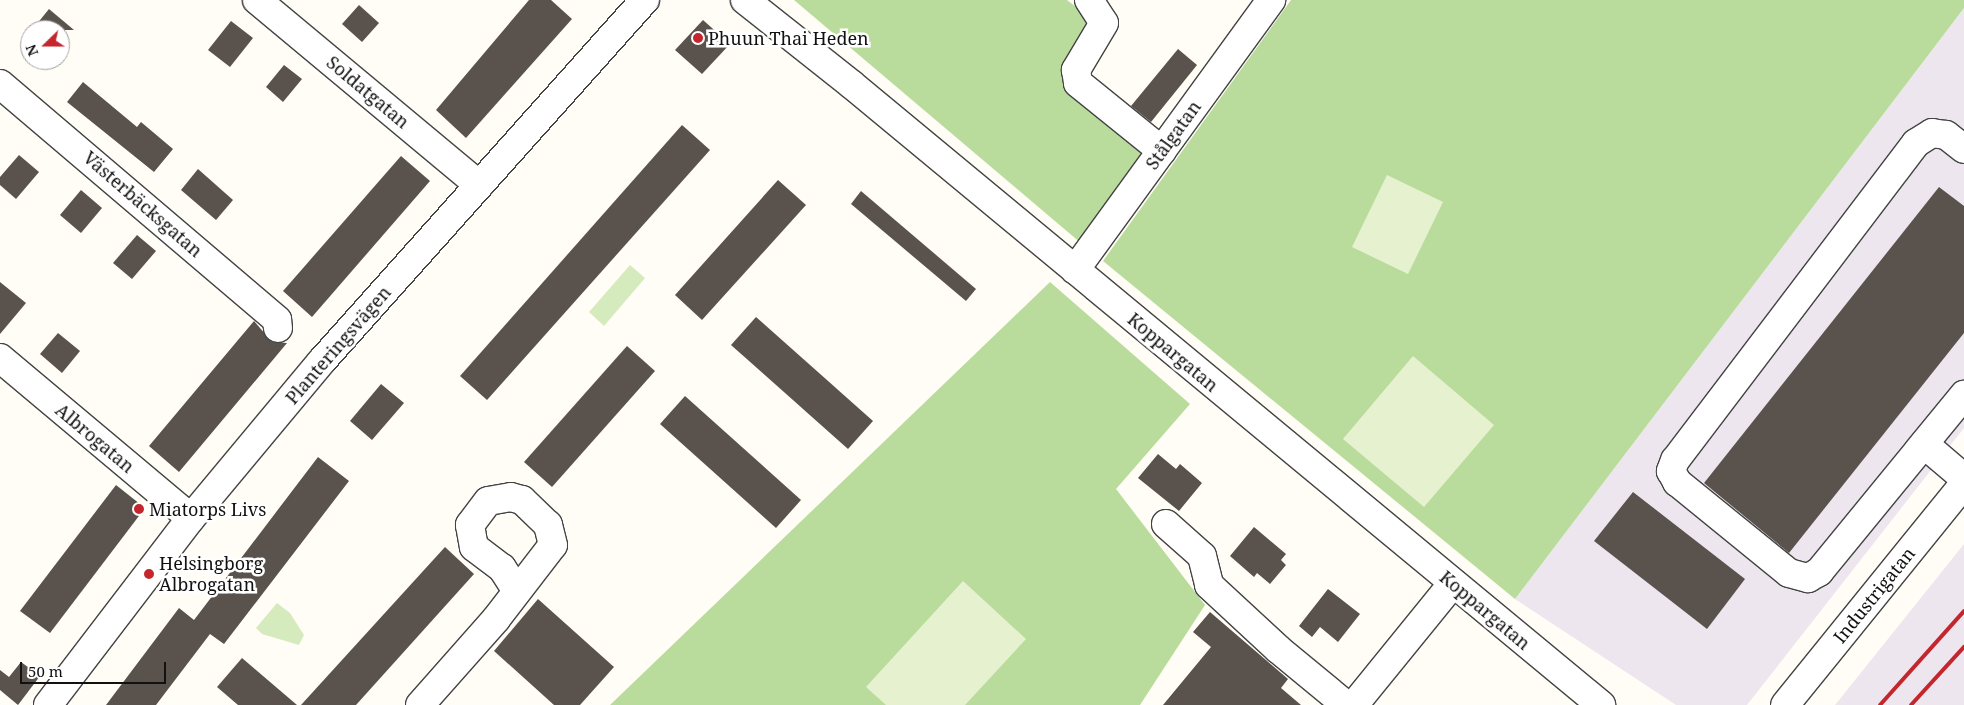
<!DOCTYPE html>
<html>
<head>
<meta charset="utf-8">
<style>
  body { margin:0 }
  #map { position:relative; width:1964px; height:705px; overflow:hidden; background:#fffdf5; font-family:"Noto Serif",serif }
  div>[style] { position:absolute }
  .industrial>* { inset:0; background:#eee6ef }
  .green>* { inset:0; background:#d5ebbd }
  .forest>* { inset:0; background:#b9dc9c }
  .pitch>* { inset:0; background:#e6f2cf }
  .building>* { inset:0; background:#5a524d }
  .roads { filter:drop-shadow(1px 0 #444) drop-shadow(-1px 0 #444) drop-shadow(0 1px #444) drop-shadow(0 -1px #444) }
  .minor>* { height:28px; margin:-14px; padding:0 14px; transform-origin:14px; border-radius:14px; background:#fff }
  .rail>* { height:4px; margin:-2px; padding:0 2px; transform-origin:2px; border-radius:2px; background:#c4262e }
  .dots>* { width:14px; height:14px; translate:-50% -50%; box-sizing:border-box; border:2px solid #fff; border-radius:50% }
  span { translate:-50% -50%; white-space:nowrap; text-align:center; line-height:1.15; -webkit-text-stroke:5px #fff; paint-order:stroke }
  .poi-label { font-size:18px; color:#111 }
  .left { translate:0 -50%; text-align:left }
  .street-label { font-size:18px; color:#111 }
  .north { position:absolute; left:20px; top:20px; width:50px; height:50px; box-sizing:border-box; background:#fff; border:1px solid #a0a0a0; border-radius:50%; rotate:248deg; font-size:14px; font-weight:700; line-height:20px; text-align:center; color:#111 }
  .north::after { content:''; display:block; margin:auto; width:18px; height:22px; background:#c4262e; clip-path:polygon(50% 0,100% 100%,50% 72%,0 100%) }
  .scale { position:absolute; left:20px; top:662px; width:146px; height:22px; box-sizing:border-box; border:2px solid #111; border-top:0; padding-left:6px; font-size:15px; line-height:18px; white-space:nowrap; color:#111; -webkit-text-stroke:4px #fff; paint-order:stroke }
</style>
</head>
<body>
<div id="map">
  <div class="industrial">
    <div style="clip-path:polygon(1964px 8px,1964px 428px,1747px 705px,1676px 705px,1515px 599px)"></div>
    <div style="clip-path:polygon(1964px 544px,1964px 705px,1835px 705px)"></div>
  </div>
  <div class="green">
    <div style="clip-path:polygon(630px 265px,645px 278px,604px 326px,589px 312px)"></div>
    <div style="clip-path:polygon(277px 603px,290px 613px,304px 635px,299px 645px,262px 634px,256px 628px)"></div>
  </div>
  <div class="forest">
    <div style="clip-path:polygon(794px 0,1067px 0,1093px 20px,1065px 83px,1149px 150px,1082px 244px)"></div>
    <div style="clip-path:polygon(1291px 0,1964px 0,1964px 8px,1515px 599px,1103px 261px)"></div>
    <div style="clip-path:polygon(1050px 282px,1190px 404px,1116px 489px,1205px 605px,1140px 705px,610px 705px)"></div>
  </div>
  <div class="pitch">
    <div style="clip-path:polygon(1387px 175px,1443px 202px,1408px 274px,1352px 247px)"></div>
    <div style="clip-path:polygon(1413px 356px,1494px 425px,1424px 507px,1343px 439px)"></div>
    <div style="clip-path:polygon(963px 581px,1026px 639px,965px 705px,886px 705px,866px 687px)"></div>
  </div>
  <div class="building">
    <div style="clip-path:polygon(529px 0,551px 0,572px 19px,466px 138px,436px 110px)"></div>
    <div style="clip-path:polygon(359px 5px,379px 23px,362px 42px,342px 24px)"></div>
    <div style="clip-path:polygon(49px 9px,74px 30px,32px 30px)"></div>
    <div style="clip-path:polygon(703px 20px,730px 44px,702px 74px,675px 50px)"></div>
    <div style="clip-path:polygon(231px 21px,253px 38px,230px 67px,208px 50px)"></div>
    <div style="clip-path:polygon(1178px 49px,1197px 65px,1151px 122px,1131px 106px)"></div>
    <div style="clip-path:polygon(284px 65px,302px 79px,283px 102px,266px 87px)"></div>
    <div style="clip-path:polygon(83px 82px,137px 127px,141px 122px,173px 149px,154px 172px,67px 102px)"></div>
    <div style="clip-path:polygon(682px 125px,710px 150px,487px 400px,460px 376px)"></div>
    <div style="clip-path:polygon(19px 155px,39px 172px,16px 199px,0 185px,0 177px)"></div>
    <div style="clip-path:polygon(401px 156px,430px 181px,312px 317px,283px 291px)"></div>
    <div style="clip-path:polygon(198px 169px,233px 200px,216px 220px,181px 190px)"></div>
    <div style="clip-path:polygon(778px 180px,806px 205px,702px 320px,675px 295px)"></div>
    <div style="clip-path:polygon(1939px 187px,1964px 206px,1964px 333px,1789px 553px,1704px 483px)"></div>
    <div style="clip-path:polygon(81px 190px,102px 208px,81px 233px,60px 215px)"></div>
    <div style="clip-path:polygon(861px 191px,976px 289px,966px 301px,851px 204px)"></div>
    <div style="clip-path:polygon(137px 235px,156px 251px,132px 279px,113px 263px)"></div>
    <div style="clip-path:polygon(0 282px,26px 303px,0 334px)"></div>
    <div style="clip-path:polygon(756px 317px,873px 421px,848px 449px,731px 345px)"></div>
    <div style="clip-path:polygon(254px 321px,272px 342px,287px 343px,179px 472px,149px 446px)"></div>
    <div style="clip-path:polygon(58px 333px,80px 351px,62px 373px,40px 354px)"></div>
    <div style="clip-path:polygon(627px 346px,655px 371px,552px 487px,524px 462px)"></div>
    <div style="clip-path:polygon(381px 384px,404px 403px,372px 440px,350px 421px)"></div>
    <div style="clip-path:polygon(685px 396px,801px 500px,776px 528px,660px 424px)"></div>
    <div style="clip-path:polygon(1158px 454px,1176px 469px,1180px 464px,1202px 483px,1179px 511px,1138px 478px)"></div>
    <div style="clip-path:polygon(318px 457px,349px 481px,224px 644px,210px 634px,156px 705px,106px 705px,179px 608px,194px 620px)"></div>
    <div style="clip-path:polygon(116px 485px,145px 508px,50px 633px,20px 611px)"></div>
    <div style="clip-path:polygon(1633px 492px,1745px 579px,1707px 629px,1594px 541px)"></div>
    <div style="clip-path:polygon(1254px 527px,1286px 554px,1281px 560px,1286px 565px,1270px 584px,1257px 573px,1254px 577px,1230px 556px)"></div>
    <div style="clip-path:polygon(445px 547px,474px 574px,356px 705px,301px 705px)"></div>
    <div style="clip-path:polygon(1328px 589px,1360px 614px,1338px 642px,1320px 627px,1312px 637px,1299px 626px)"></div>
    <div style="clip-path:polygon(538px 599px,614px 667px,580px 705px,554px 705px,494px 651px)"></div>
    <div style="clip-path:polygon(1210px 612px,1288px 679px,1281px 688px,1301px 705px,1163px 705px,1211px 647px,1193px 632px)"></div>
    <div style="clip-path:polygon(242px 658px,297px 705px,238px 705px,217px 687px)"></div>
    <div style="clip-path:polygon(21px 662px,40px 676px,18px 705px,0 690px,0 670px,9px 677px)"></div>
  </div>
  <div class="roads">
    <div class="minor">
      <div style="left:257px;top:0;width:289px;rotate:39.8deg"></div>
      <div style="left:745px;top:0;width:135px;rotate:38.4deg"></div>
      <div style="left:851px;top:84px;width:974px;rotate:39.62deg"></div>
      <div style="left:1089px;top:0;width:27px;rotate:57deg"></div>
      <div style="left:1104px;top:23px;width:55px;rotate:120.8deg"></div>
      <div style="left:1076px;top:70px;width:13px;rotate:81deg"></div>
      <div style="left:1078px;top:83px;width:108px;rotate:39deg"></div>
      <div style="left:0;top:84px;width:364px;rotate:40.4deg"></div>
      <div style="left:277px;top:320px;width:8px;rotate:83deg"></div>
      <div style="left:1964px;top:149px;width:23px;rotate:-142deg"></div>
      <div style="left:1946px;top:135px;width:14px;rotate:-172deg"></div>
      <div style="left:1932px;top:133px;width:19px;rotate:148deg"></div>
      <div style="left:1916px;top:143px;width:398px;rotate:127.2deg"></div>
      <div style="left:1675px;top:460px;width:12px;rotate:110deg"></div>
      <div style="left:1671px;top:471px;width:13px;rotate:61deg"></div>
      <div style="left:1677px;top:482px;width:144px;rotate:39.1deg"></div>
      <div style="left:1789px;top:573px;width:20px;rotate:15deg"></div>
      <div style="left:1808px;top:578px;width:13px;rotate:-29deg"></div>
      <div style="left:1819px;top:572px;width:229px;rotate:-50.7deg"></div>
      <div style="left:1075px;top:270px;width:334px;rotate:-54deg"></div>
      <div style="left:0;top:358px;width:249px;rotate:40deg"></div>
      <div style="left:1924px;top:444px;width:52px;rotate:40.4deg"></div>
      <div style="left:1166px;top:524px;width:48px;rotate:41.6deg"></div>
      <div style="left:1202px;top:556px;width:30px;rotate:76deg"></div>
      <div style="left:1209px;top:585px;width:94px;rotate:42.8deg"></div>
      <div style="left:1278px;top:649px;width:88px;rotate:39.5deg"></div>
      <div style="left:48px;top:705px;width:235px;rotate:-52.6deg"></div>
      <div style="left:191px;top:518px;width:203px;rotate:-50.2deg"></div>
      <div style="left:321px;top:362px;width:486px;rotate:-48.2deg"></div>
      <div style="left:420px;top:705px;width:115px;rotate:-48.5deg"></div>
      <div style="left:496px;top:619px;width:93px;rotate:-52.4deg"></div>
      <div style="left:553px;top:545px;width:21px;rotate:-104deg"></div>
      <div style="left:548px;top:525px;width:36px;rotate:-136deg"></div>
      <div style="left:522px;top:500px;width:11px;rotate:-165deg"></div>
      <div style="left:511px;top:497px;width:23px;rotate:170deg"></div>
      <div style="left:488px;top:501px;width:30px;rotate:127deg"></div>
      <div style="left:470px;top:525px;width:22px;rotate:80deg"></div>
      <div style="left:474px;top:547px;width:35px;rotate:37deg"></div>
      <div style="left:502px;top:568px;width:27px;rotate:57deg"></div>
      <div style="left:1354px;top:705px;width:157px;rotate:-50.9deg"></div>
      <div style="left:1785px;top:705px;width:284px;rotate:-51deg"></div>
    </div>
  </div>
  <div class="rail">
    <div style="left:1880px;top:705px;width:126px;rotate:-48.2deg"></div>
    <div style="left:1911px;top:705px;width:79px;rotate:-47.6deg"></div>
  </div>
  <div class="dots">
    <div style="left:698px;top:38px;background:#c4262e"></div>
    <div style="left:139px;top:509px;background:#c4262e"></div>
    <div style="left:149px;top:574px;background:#c4262e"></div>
  </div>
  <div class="poi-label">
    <span class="left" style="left:708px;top:38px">Phuun Thai Heden</span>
    <span class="left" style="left:149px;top:509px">Miatorps Livs</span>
    <span class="left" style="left:159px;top:574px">Helsingborg<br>Albrogatan</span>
  </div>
  <div class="street-label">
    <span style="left:368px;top:92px;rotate:40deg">Soldatgatan</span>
    <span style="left:1173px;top:135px;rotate:-54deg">Stålgatan</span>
    <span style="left:143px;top:204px;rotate:41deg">Västerbäcksgatan</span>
    <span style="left:338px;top:345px;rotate:-49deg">Planteringsvägen</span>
    <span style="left:1173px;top:352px;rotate:40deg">Koppargatan</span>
    <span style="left:95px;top:438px;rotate:40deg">Albrogatan</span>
    <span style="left:1874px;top:595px;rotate:-51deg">Industrigatan</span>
    <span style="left:1485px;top:610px;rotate:40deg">Koppargatan</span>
  </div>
  <div class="north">N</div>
  <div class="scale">50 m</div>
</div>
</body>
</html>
